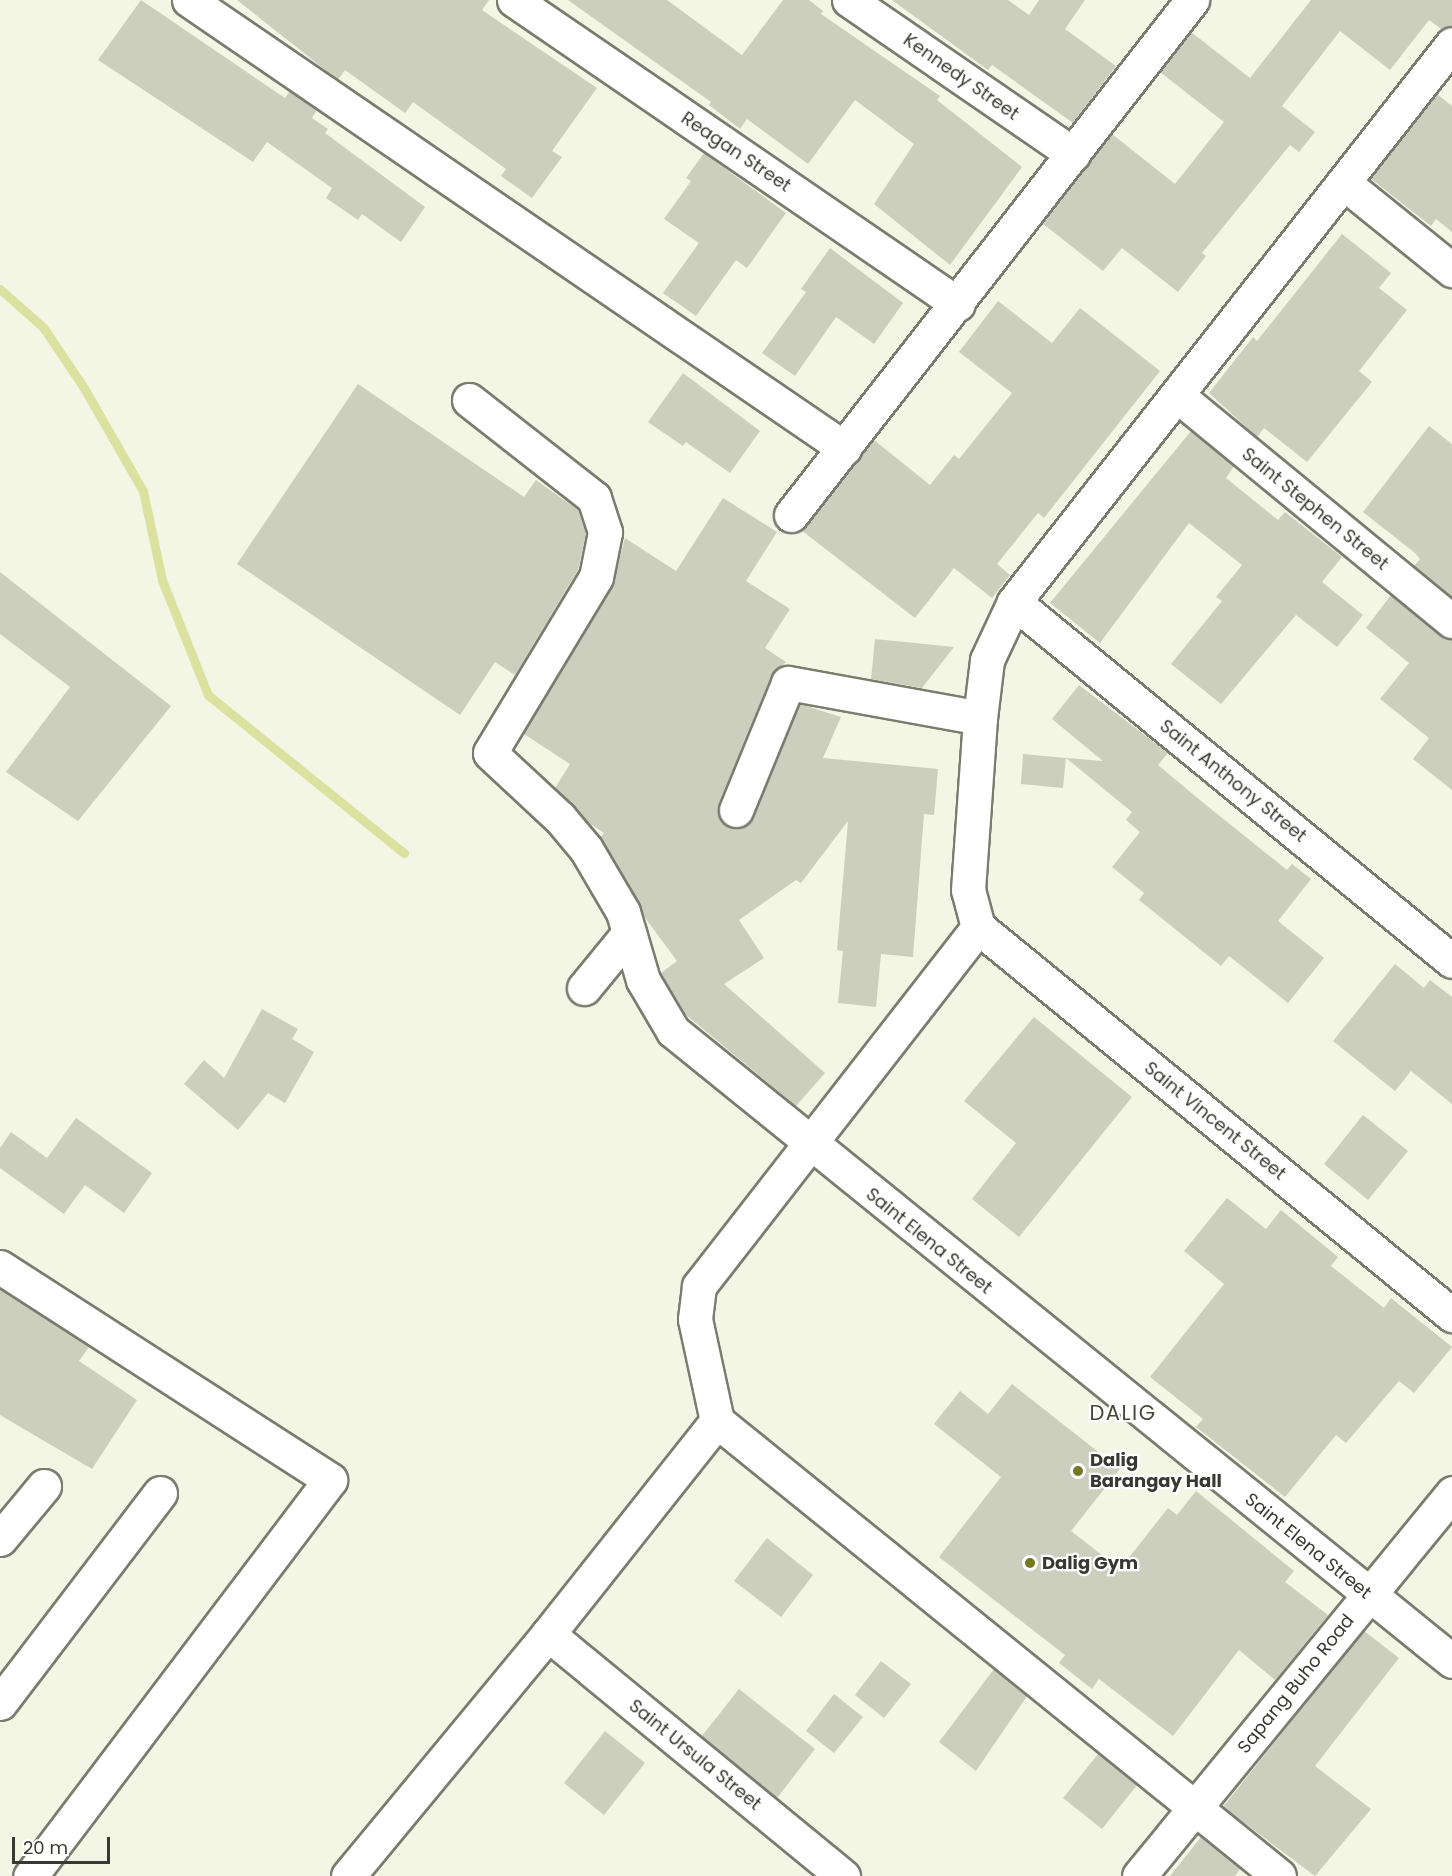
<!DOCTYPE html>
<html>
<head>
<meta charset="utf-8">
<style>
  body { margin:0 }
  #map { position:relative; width:1452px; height:1876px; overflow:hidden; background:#f4f6e5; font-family:Poppins,sans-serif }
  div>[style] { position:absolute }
  .stream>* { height:9px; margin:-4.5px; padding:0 4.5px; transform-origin:4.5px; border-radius:4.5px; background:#dbe2a0 }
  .building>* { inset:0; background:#cccebe }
  .roads { filter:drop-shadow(2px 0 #7a7c6d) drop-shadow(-2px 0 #7a7c6d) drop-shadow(0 2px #7a7c6d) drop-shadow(0 -2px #7a7c6d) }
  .minor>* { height:33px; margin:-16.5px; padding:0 16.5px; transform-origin:16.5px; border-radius:16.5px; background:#fff }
  .tertiary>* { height:33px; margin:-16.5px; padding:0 16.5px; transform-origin:16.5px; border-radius:16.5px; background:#fff }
  .dots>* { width:16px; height:16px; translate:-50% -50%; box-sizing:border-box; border:3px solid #fff; border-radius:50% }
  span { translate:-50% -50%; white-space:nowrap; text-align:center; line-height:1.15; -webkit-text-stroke:4.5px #fff; paint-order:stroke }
  .street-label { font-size:18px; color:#383932 }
  .poi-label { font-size:18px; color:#383932; font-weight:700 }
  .left { translate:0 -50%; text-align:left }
  .quarter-label { font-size:21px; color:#46483a; letter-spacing:1.5px }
  .scale { position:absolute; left:12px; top:1837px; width:98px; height:27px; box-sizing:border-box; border:3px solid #383932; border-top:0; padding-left:8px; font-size:18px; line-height:21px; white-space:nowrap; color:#383932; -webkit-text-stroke:4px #fff; paint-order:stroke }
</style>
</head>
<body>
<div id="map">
  <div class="stream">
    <div style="left:0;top:289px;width:57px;rotate:41.5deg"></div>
    <div style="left:43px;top:327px;width:73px;rotate:56.1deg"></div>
    <div style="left:84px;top:388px;width:119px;rotate:60.2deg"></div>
    <div style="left:143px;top:491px;width:91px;rotate:77.9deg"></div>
    <div style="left:162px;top:580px;width:124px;rotate:68.2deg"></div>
    <div style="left:208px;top:695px;width:252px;rotate:38.9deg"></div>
  </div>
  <div class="building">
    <div style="clip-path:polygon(141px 0,285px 98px,290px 91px,317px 110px,312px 118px,328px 129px,325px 133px,425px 207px,401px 242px,362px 214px,358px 220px,326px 198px,332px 188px,267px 142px,253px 162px,98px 60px)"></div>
    <div style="clip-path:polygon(237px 0,489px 0,482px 10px,597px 88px,552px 151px,562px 157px,532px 198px,501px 176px,506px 169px,413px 102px,405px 113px,345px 70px,338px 80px)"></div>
    <div style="clip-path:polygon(568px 0,667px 0,742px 55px,783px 0,809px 0,823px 11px,821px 14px,940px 96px,937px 100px,1022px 167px,950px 265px,874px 204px,914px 144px,855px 100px,808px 164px,747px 119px,740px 129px,709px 105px,711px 102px)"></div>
    <div style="clip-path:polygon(892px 0,1008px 0,1029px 15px,1039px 0,1085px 0,1065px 29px,1116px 66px,1073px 123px,992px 65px,988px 70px)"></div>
    <div style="clip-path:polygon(1311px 0,1452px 0,1452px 26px,1441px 29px,1429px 20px,1390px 70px,1340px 31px,1282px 106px,1315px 132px,1299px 152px,1290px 145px,1202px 253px,1206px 256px,1178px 292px,1122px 248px,1103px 271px,1042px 223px,1112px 134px,1175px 184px,1224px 122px,1160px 72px,1191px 32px,1250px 78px)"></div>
    <div style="clip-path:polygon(1437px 94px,1452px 106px,1452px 232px,1436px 219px,1431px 226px,1370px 178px)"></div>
    <div style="clip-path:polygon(704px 153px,786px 213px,747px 268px,736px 260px,696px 316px,663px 293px,699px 243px,664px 219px,691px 181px,686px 178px)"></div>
    <div style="clip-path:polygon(1342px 234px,1391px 273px,1379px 288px,1407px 310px,1359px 371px,1372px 382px,1307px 462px,1264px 428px,1257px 437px,1209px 393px,1253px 337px,1257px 341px)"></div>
    <div style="clip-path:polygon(830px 248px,903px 303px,874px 344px,836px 317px,795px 376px,762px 353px,806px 292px,801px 289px)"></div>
    <div style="clip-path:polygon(998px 301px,1052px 343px,1080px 308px,1160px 371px,1044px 518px,1038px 513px,997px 564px,1010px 575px,992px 598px,954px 568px,915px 618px,801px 530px,874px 440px,930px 485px,954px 455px,959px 459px,1012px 393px,959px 352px)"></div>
    <div style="clip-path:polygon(683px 373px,760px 431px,730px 473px,686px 442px,683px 446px,648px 422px)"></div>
    <div style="clip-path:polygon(358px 384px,524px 497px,536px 480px,578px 510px,586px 533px,578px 570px,515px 675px,495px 662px,460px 715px,237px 564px)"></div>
    <div style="clip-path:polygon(1429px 426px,1452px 444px,1452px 597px,1414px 566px,1420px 559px,1415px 553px,1363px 512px)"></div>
    <div style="clip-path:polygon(1191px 431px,1234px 466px,1226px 478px,1278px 520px,1285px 512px,1342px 557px,1322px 582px,1363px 615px,1337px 647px,1296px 615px,1221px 704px,1171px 664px,1222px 601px,1216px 597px,1242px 565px,1189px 523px,1100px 643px,1050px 603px)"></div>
    <div style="clip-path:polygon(723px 498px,777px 532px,746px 581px,790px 609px,765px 648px,786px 662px,771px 676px,719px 803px,722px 822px,738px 829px,753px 818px,800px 704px,841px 717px,823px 758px,938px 769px,934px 815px,924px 814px,913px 957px,881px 954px,876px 1007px,838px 1003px,843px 951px,837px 950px,848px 821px,801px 883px,796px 880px,739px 920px,764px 958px,724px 984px,825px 1073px,796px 1106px,685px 1014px,661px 973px,677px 961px,643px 915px,601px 837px,604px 833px,589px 823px,555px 788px,570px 764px,524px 734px,612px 587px,625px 538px,676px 571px)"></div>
    <div style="clip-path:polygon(0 572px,171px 706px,78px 821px,6px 772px,70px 687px,0 634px)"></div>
    <div style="clip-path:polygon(1391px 595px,1440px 635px,1452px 639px,1452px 790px,1413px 759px,1429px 738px,1380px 699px,1409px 663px,1366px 628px)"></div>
    <div style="clip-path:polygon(875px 639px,915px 643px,954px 647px,922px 688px,871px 679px)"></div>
    <div style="clip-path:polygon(1079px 685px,1168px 753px,1158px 765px,1206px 805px,1287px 870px,1292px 864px,1311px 879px,1278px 921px,1324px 958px,1288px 1003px,1229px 956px,1221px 966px,1139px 900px,1144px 893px,1112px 867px,1140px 832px,1126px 820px,1132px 812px,1066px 758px,1103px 761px,1052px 719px)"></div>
    <div style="clip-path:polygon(1023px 754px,1066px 758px,1063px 788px,1021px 784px)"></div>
    <div style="clip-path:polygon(1395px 964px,1424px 988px,1430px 980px,1452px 997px,1452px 1104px,1411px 1071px,1395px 1091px,1333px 1041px)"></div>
    <div style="clip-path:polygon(262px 1009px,298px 1029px,292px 1039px,314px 1052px,285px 1103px,268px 1093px,238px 1130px,184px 1084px,204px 1060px,224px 1078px)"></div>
    <div style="clip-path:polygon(1034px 1017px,1132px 1097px,1019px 1237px,972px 1199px,1016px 1143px,964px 1101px)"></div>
    <div style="clip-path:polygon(1363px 1115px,1408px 1151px,1368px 1200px,1324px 1164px)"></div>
    <div style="clip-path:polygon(76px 1118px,152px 1173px,124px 1213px,85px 1185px,64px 1214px,0 1168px,0 1148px,11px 1132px,47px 1158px)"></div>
    <div style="clip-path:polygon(1227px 1198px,1266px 1229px,1281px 1210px,1338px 1257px,1331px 1266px,1384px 1308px,1391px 1298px,1452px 1347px,1414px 1393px,1399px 1381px,1346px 1443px,1336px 1435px,1285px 1497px,1196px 1427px,1203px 1419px,1150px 1377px,1224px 1284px,1184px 1251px)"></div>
    <div style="clip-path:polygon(0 1289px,89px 1347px,79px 1361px,137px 1400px,92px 1469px,0 1415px)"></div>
    <div style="clip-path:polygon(1012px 1384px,1120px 1469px,1071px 1531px,1120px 1569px,1168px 1508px,1177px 1515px,1196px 1491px,1294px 1571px,1285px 1582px,1328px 1615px,1275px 1680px,1239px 1650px,1173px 1736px,1099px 1679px,1092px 1689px,1059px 1663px,1065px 1655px,939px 1557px,1001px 1477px,934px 1424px,960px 1391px,988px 1414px)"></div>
    <div style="clip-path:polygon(767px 1538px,813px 1575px,781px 1617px,734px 1581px)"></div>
    <div style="clip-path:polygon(1364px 1631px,1399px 1658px,1315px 1766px,1371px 1809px,1315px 1876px,1223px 1807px)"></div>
    <div style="clip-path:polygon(881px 1661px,911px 1684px,884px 1718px,855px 1695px)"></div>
    <div style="clip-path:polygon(994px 1669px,1027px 1696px,976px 1771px,939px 1742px)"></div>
    <div style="clip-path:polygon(739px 1689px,815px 1749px,777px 1798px,702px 1736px)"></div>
    <div style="clip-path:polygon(834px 1694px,863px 1717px,834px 1753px,806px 1731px)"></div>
    <div style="clip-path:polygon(605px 1731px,645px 1763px,604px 1815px,564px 1783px)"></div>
    <div style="clip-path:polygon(1098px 1754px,1137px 1785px,1102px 1829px,1063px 1798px)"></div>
    <div style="clip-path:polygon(1201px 1837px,1240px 1869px,1235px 1876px,1170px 1876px)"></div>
  </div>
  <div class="roads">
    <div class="minor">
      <div style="left:189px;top:0;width:794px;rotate:34.37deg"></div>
      <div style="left:514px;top:0;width:538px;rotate:34.4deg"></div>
      <div style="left:849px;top:0;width:272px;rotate:34.5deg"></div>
      <div style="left:1344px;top:183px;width:139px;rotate:38.9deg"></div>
      <div style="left:1179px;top:397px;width:353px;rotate:39.4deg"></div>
      <div style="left:469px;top:400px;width:159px;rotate:38.1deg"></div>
      <div style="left:594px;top:498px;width:36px;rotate:72deg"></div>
      <div style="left:605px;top:532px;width:46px;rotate:101.3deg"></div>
      <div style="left:596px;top:577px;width:205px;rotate:121.1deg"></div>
      <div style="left:490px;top:753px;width:96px;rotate:42.9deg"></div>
      <div style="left:560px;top:818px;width:40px;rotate:50deg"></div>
      <div style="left:586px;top:849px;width:73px;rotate:59.6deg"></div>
      <div style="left:623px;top:912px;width:71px;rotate:73.6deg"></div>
      <div style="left:643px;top:980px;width:59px;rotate:59.5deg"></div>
      <div style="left:673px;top:1031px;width:1002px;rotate:38.96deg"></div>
      <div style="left:791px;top:515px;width:653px;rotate:-52.09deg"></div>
      <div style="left:1014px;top:602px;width:566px;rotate:39.34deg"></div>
      <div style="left:736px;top:810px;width:137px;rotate:-67.7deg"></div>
      <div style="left:788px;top:683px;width:195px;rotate:10.3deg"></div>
      <div style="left:978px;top:927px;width:38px;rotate:-105deg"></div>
      <div style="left:968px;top:890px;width:172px;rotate:-86deg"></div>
      <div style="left:980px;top:718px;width:58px;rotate:-83.1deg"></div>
      <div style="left:987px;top:660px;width:64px;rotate:-65deg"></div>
      <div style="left:1014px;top:602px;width:709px;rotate:-51.87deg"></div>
      <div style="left:978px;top:927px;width:613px;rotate:39.3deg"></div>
      <div style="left:584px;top:988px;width:71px;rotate:-50.7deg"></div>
      <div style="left:0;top:1267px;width:393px;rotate:32.8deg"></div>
      <div style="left:330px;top:1480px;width:497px;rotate:127.1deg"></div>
      <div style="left:717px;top:1421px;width:723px;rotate:38.99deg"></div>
      <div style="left:0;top:1539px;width:69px;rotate:-50.3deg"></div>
      <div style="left:548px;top:1634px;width:382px;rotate:39.4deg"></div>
      <div style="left:0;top:1703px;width:264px;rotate:-52.7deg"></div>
      <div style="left:348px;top:1876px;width:314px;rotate:-50.4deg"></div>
      <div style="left:548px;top:1634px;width:272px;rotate:-51.6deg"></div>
      <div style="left:717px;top:1421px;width:104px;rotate:-102.2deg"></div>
      <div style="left:695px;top:1319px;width:33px;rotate:-83deg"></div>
      <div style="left:699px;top:1286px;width:455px;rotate:-52.1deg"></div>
    </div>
    <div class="tertiary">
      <div style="left:1139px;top:1876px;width:495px;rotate:-50.7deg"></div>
    </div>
  </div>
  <div class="dots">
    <div style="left:1078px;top:1471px;background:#737923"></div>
    <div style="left:1030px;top:1563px;background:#737923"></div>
  </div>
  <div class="street-label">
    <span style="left:961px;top:77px;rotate:35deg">Kennedy Street</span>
    <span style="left:736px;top:152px;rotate:34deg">Reagan Street</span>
    <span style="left:1315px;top:509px;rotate:39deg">Saint Stephen Street</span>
    <span style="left:1233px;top:781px;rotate:39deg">Saint Anthony Street</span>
    <span style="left:1215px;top:1121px;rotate:39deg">Saint Vincent Street</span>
    <span style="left:929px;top:1241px;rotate:39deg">Saint Elena Street</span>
    <span style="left:1308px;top:1546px;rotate:39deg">Saint Elena Street</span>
    <span style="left:1296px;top:1684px;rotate:-51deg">Sapang Buho Road</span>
    <span style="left:695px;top:1755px;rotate:39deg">Saint Ursula Street</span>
  </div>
  <div class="poi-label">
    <span class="left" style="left:1090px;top:1471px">Dalig<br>Barangay Hall</span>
    <span class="left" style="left:1042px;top:1563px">Dalig Gym</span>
  </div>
  <div class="quarter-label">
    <span style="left:1123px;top:1413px">DALIG</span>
  </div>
  <div class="scale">20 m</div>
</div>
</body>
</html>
